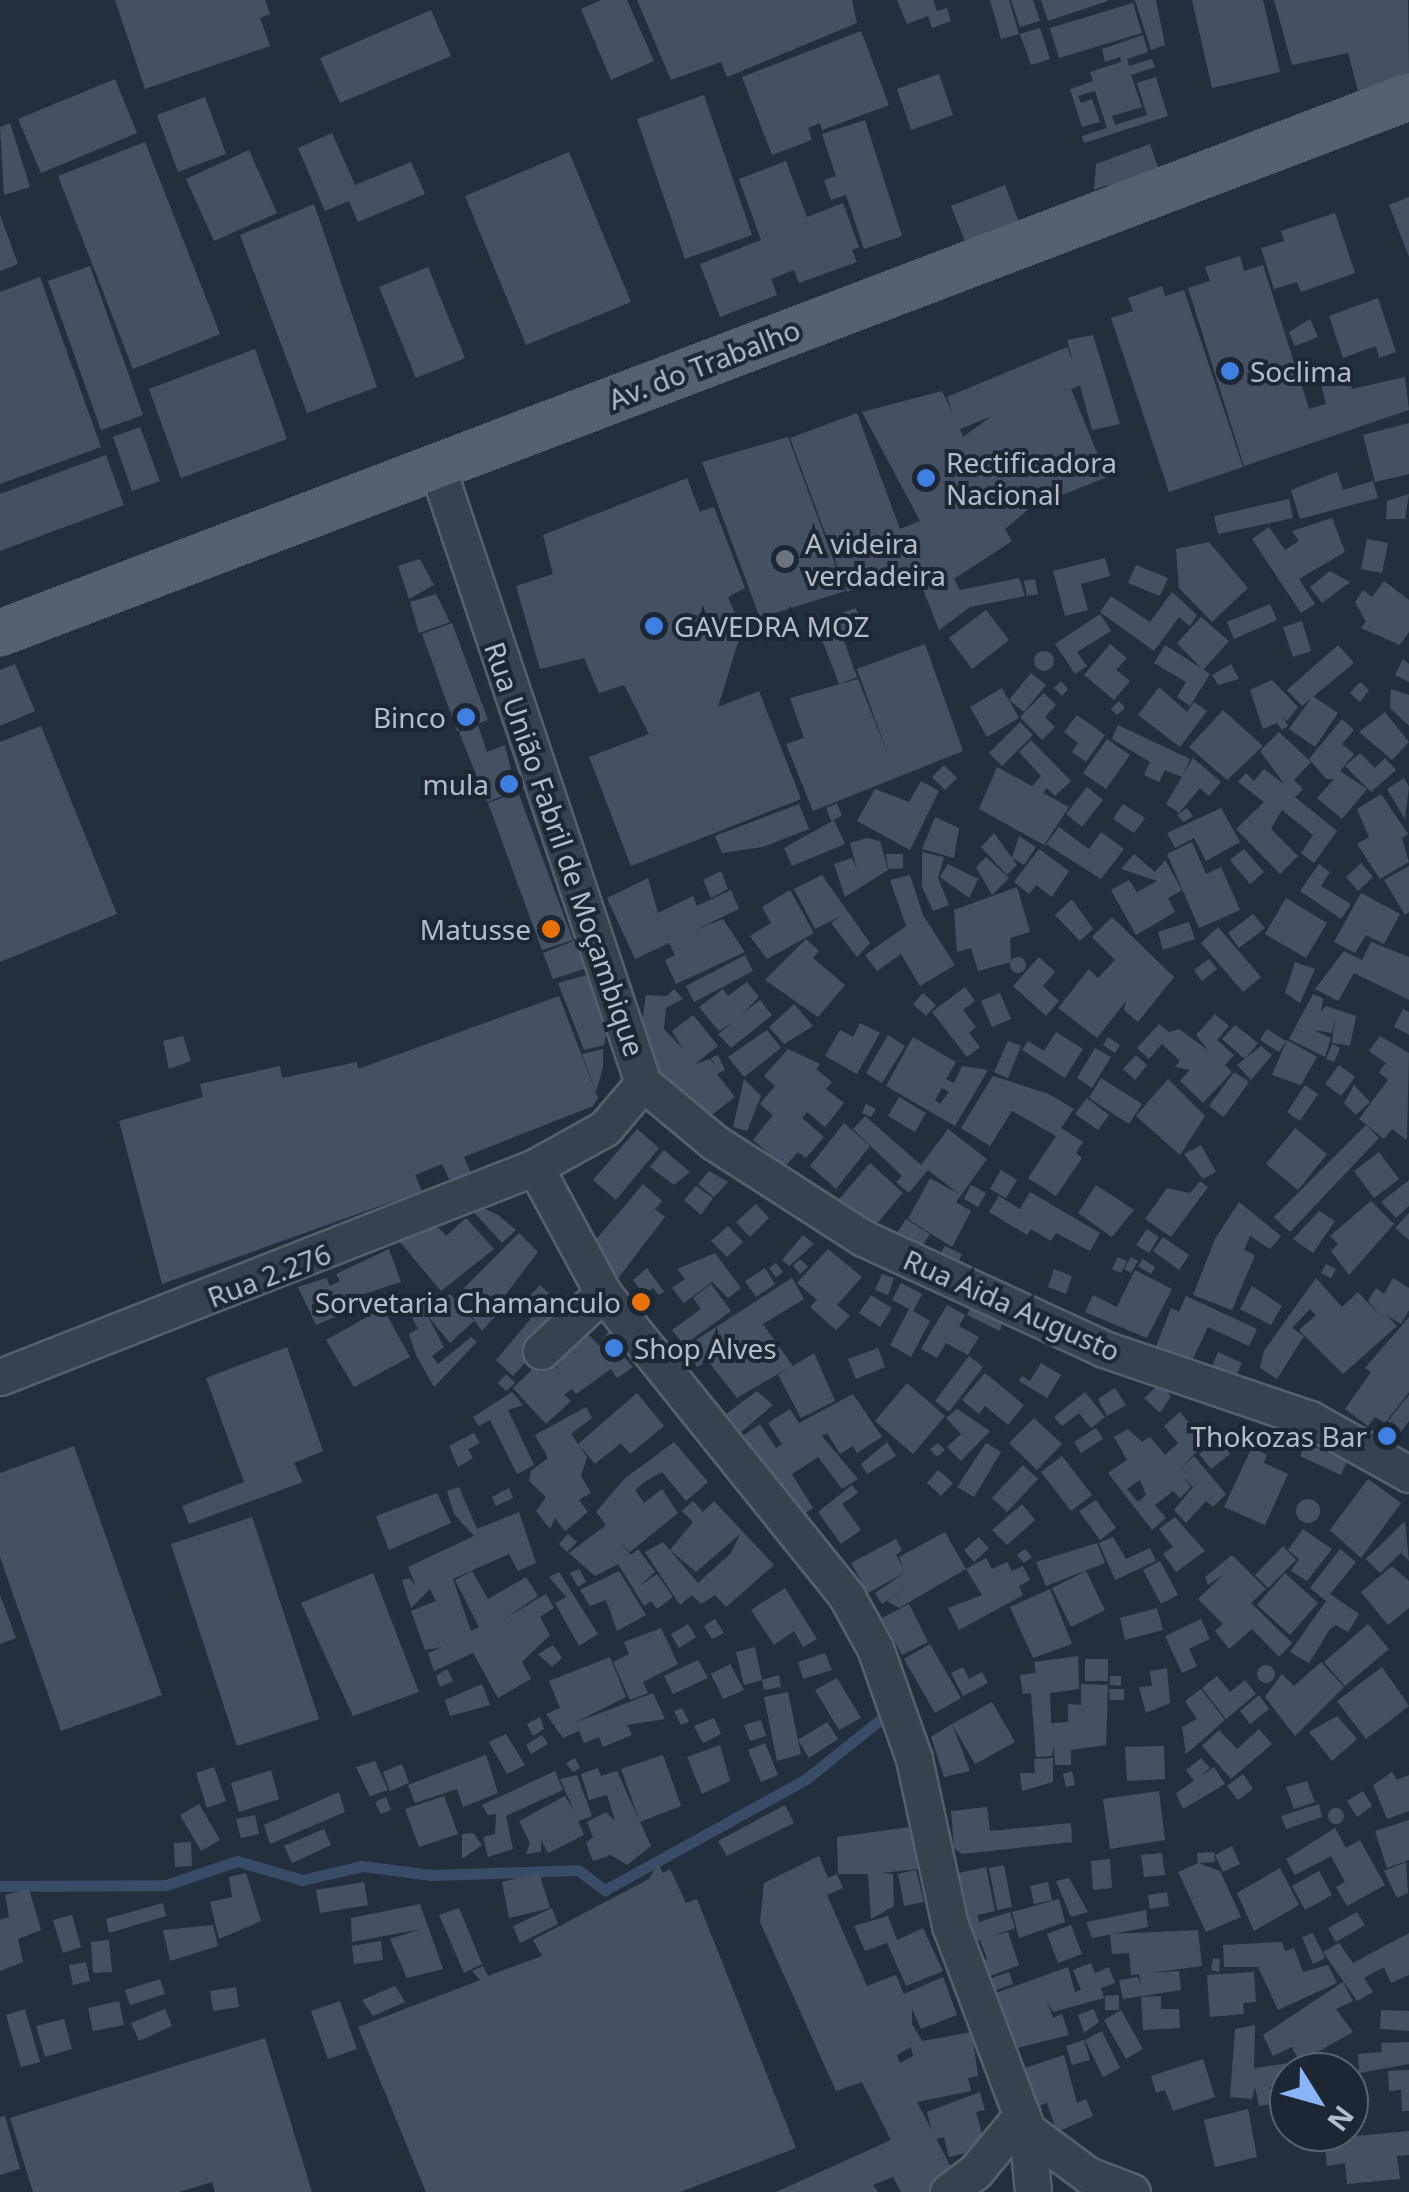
<!DOCTYPE html>
<html>
<head>
<meta charset="utf-8">
<style>
  body { margin:0 }
  #map { position:relative; width:1409px; height:2192px; overflow:hidden; background:#242f3e; font-family:"Noto Sans",sans-serif }
  div>[style] { position:absolute }
  .stream>* { height:11px; margin:-5.5px; padding:0 5.5px; transform-origin:5.5px; border-radius:5.5px; background:#394c67 }
  .building>* { inset:0; background:#455162 }
  .round { border-radius:50% }
  .roads { filter:drop-shadow(2px 0 #565f6c) drop-shadow(-2px 0 #565f6c) drop-shadow(0 2px #565f6c) drop-shadow(0 -2px #565f6c) }
  .minor>* { height:35px; margin:-17.5px; padding:0 17.5px; transform-origin:17.5px; border-radius:17.5px; background:#38414e }
  .major>* { height:42px; margin:-21px; padding:0 21px; transform-origin:21px; border-radius:21px; background:#56606e }
  .dots>* { width:28px; height:28px; translate:-50% -50%; box-sizing:border-box; border:5px solid #1d2633; border-radius:50% }
  span { translate:-50% -50%; white-space:nowrap; text-align:center; line-height:1.15; -webkit-text-stroke:8px #1d2633; paint-order:stroke }
  .street-label { font-size:28px; color:#b4bcc9 }
  .poi-label { font-size:28px; color:#b4bcc9 }
  .left { translate:0 -50%; text-align:left }
  .right { translate:-100% -50%; text-align:right }
  .north { position:absolute; left:1269px; top:2052px; width:100px; height:100px; box-sizing:border-box; background:#1d2633; border:2px solid #59626f; border-radius:50%; rotate:127deg; font-size:28px; font-weight:700; line-height:40px; text-align:center; color:#b4bcc9 }
  .north::after { content:''; display:block; margin:auto; width:35px; height:45px; background:#8ab4f8; clip-path:polygon(50% 0,100% 100%,50% 72%,0 100%) }
</style>
</head>
<body>
<div id="map">
  <div class="stream">
    <div style="left:0;top:1886px;width:166px;rotate:-0.3deg"></div>
    <div style="left:166px;top:1885px;width:75px;rotate:-18.7deg"></div>
    <div style="left:237px;top:1861px;width:68px;rotate:16.3deg"></div>
    <div style="left:302px;top:1880px;width:62px;rotate:-13.1deg"></div>
    <div style="left:362px;top:1866px;width:70px;rotate:7.4deg"></div>
    <div style="left:431px;top:1875px;width:147px;rotate:-1.9deg"></div>
    <div style="left:578px;top:1870px;width:34px;rotate:37deg"></div>
    <div style="left:605px;top:1890px;width:230px;rotate:-28.9deg"></div>
    <div style="left:806px;top:1779px;width:110px;rotate:-38.7deg"></div>
  </div>
  <div class="building">
    <div style="clip-path:polygon(115px 0,265px 0,270px 14px,260px 18px,270px 46px,145px 89px)"></div>
    <div style="clip-path:polygon(601px 0,627px 0,654px 61px,611px 80px,581px 9px)"></div>
    <div style="clip-path:polygon(637px 0,852px 0,857px 23px,727px 77px,721px 62px,671px 80px)"></div>
    <div style="clip-path:polygon(897px 0,933px 0,937px 11px,947px 8px,951px 21px,932px 28px,928px 16px,907px 24px)"></div>
    <div style="clip-path:polygon(990px 0,1009px 0,1019px 34px,1001px 39px)"></div>
    <div style="clip-path:polygon(1011px 0,1033px 0,1040px 21px,1020px 27px)"></div>
    <div style="clip-path:polygon(1041px 0,1107px 0,1108px 1px,1048px 21px)"></div>
    <div style="clip-path:polygon(1135px 0,1156px 0,1165px 45px,1151px 50px)"></div>
    <div style="clip-path:polygon(1192px 0,1263px 0,1280px 72px,1212px 88px)"></div>
    <div style="clip-path:polygon(1274px 0,1408px 0,1409px 73px,1358px 91px,1348px 53px,1292px 65px)"></div>
    <div style="clip-path:polygon(1133px 3px,1142px 33px,1059px 58px,1050px 28px)"></div>
    <div style="clip-path:polygon(431px 10px,451px 56px,340px 103px,320px 58px)"></div>
    <div style="clip-path:polygon(1040px 28px,1050px 59px,1031px 65px,1020px 34px)"></div>
    <div style="clip-path:polygon(861px 31px,889px 105px,822px 130px,820px 123px,808px 128px,812px 140px,772px 155px,742px 77px)"></div>
    <div style="clip-path:polygon(1143px 35px,1148px 52px,1127px 59px,1129px 66px,1152px 59px,1155px 67px,1131px 75px,1142px 107px,1112px 116px,1115px 125px,1147px 115px,1137px 83px,1156px 77px,1168px 116px,1084px 143px,1082px 136px,1107px 128px,1095px 91px,1078px 96px,1081px 103px,1092px 99px,1100px 122px,1082px 127px,1070px 89px,1093px 81px,1090px 72px,1121px 62px,1120px 57px,1105px 62px,1102px 49px)"></div>
    <div style="clip-path:polygon(939px 74px,953px 115px,911px 130px,897px 89px)"></div>
    <div style="clip-path:polygon(115px 79px,137px 133px,41px 173px,18px 119px)"></div>
    <div style="clip-path:polygon(704px 95px,752px 235px,685px 259px,637px 119px)"></div>
    <div style="clip-path:polygon(205px 97px,226px 154px,178px 172px,157px 115px)"></div>
    <div style="clip-path:polygon(865px 120px,902px 236px,864px 249px,846px 195px,831px 200px,824px 180px,836px 176px,822px 134px)"></div>
    <div style="clip-path:polygon(10px 123px,30px 187px,4px 195px,0 127px)"></div>
    <div style="clip-path:polygon(332px 133px,355px 185px,411px 162px,425px 194px,358px 222px,349px 201px,325px 211px,298px 148px)"></div>
    <div style="clip-path:polygon(145px 142px,220px 334px,133px 369px,58px 176px)"></div>
    <div style="clip-path:polygon(1150px 144px,1161px 176px,1111px 193px,1108px 185px,1094px 190px,1096px 164px)"></div>
    <div style="clip-path:polygon(249px 150px,277px 213px,214px 241px,186px 179px)"></div>
    <div style="clip-path:polygon(569px 152px,631px 302px,526px 345px,465px 196px)"></div>
    <div style="clip-path:polygon(786px 161px,807px 217px,843px 203px,859px 247px,852px 250px,857px 262px,799px 283px,794px 270px,771px 279px,777px 295px,720px 317px,700px 264px,761px 240px,739px 179px)"></div>
    <div style="clip-path:polygon(1005px 185px,1026px 241px,973px 262px,951px 206px)"></div>
    <div style="clip-path:polygon(1409px 197px,1409px 257px,1389px 205px)"></div>
    <div style="clip-path:polygon(314px 204px,377px 387px,307px 413px,240px 235px)"></div>
    <div style="clip-path:polygon(1335px 213px,1355px 273px,1301px 292px,1297px 282px,1274px 289px,1261px 248px,1284px 241px,1281px 231px)"></div>
    <div style="clip-path:polygon(0 215px,18px 264px,0 271px)"></div>
    <div style="clip-path:polygon(1240px 256px,1244px 271px,1263px 265px,1309px 409px,1326px 404px,1321px 383px,1348px 375px,1352px 389px,1405px 377px,1409px 410px,1244px 466px,1188px 288px,1210px 281px,1205px 267px)"></div>
    <div style="clip-path:polygon(90px 266px,143px 415px,101px 430px,48px 281px)"></div>
    <div style="clip-path:polygon(428px 267px,465px 358px,416px 378px,379px 287px)"></div>
    <div style="clip-path:polygon(40px 277px,101px 447px,0 484px,0 292px)"></div>
    <div style="clip-path:polygon(1162px 286px,1165px 296px,1184px 290px,1243px 467px,1169px 492px,1111px 318px,1133px 311px,1128px 298px)"></div>
    <div style="clip-path:polygon(1378px 298px,1396px 352px,1379px 358px,1376px 346px,1343px 358px,1329px 316px)"></div>
    <div style="clip-path:polygon(1310px 319px,1318px 337px,1295px 346px,1289px 332px)"></div>
    <div style="clip-path:polygon(evenodd,1093px 335px,1120px 424px,1092px 430px,1080px 385px,1071px 389px,1107px 477px,1030px 508px,1005px 529px,1012px 541px,954px 579px,960px 590px,1019px 578px,1025px 596px,970px 607px,939px 630px,914px 566px,847px 592px,790px 438px,857px 413px,900px 529px,920px 521px,862px 412px,942px 391px,953px 414px,947px 397px,1067px 347px,1073px 362px,1067px 340px,1093px 335px,992px 416px,963px 437px,960px 429px,992px 416px)"></div>
    <div style="clip-path:polygon(255px 349px,287px 439px,181px 478px,149px 389px)"></div>
    <div style="clip-path:polygon(1409px 423px,1409px 474px,1375px 482px,1363px 435px)"></div>
    <div style="clip-path:polygon(140px 427px,160px 481px,132px 491px,113px 437px)"></div>
    <div style="clip-path:polygon(788px 437px,845px 591px,760px 618px,702px 462px)"></div>
    <div style="clip-path:polygon(106px 455px,124px 505px,0 551px,0 494px)"></div>
    <div style="clip-path:polygon(1337px 472px,1343px 490px,1373px 481px,1378px 498px,1300px 519px,1291px 490px)"></div>
    <div style="clip-path:polygon(687px 478px,700px 512px,714px 507px,745px 588px,728px 597px,742px 629px,718px 707px,759px 691px,801px 799px,631px 866px,589px 757px,649px 734px,624px 685px,599px 693px,584px 658px,540px 669px,516px 586px,553px 574px,543px 535px)"></div>
    <div style="clip-path:polygon(1409px 494px,1405px 519px,1386px 519px,1387px 501px)"></div>
    <div style="clip-path:polygon(1289px 499px,1293px 518px,1218px 534px,1214px 516px)"></div>
    <div style="clip-path:polygon(1332px 518px,1345px 552px,1299px 579px,1315px 604px,1301px 613px,1252px 539px,1269px 527px,1285px 550px,1299px 541px,1292px 531px)"></div>
    <div style="clip-path:polygon(1367px 539px,1388px 543px,1382px 573px,1361px 569px)"></div>
    <div style="clip-path:polygon(1209px 542px,1248px 588px,1212px 622px,1179px 588px,1176px 549px)"></div>
    <div style="clip-path:polygon(1105px 558px,1110px 576px,1081px 584px,1088px 610px,1065px 616px,1053px 571px)"></div>
    <div style="clip-path:polygon(420px 559px,434px 585px,409px 599px,398px 566px)"></div>
    <div style="clip-path:polygon(1136px 565px,1168px 578px,1160px 596px,1128px 583px)"></div>
    <div style="clip-path:polygon(1330px 571px,1350px 582px,1322px 603px,1310px 587px)"></div>
    <div style="clip-path:polygon(1035px 579px,1038px 594px,1027px 596px,1024px 581px)"></div>
    <div style="clip-path:polygon(1384px 581px,1409px 600px,1409px 632px,1400px 645px,1361px 628px,1366px 622px,1355px 602px,1363px 590px,1372px 597px)"></div>
    <div style="clip-path:polygon(1172px 592px,1197px 615px,1190px 626px,1179px 617px,1154px 651px,1100px 612px,1111px 596px,1150px 622px)"></div>
    <div style="clip-path:polygon(436px 594px,450px 622px,419px 633px,410px 602px)"></div>
    <div style="clip-path:polygon(1270px 604px,1277px 620px,1234px 639px,1227px 622px)"></div>
    <div style="clip-path:polygon(856px 608px,864px 631px,845px 638px,836px 615px)"></div>
    <div style="clip-path:polygon(986px 610px,1009px 640px,972px 669px,949px 638px)"></div>
    <div style="clip-path:polygon(1100px 614px,1111px 631px,1077px 652px,1087px 666px,1075px 674px,1055px 644px)"></div>
    <div style="clip-path:polygon(835px 616px,857px 677px,839px 684px,816px 624px)"></div>
    <div style="clip-path:polygon(1201px 617px,1229px 641px,1203px 670px,1177px 643px)"></div>
    <div style="clip-path:polygon(1302px 621px,1311px 651px,1293px 657px,1283px 627px)"></div>
    <div style="clip-path:polygon(452px 623px,488px 720px,457px 731px,422px 634px)"></div>
    <div style="clip-path:polygon(925px 644px,963px 751px,813px 811px,786px 744px,804px 738px,790px 698px,858px 679px,888px 755px,857px 669px)"></div>
    <div style="clip-path:polygon(1110px 644px,1127px 658px,1116px 670px,1130px 681px,1114px 700px,1084px 675px)"></div>
    <div style="clip-path:polygon(1165px 645px,1210px 674px,1190px 706px,1177px 697px,1186px 682px,1154px 663px)"></div>
    <div style="clip-path:polygon(1338px 645px,1354px 663px,1302px 706px,1287px 690px)"></div>
    <div class="round" style="left:1034px;top:651px;width:20px;height:20px"></div>
    <div style="clip-path:polygon(1403px 659px,1409px 664px,1409px 682px,1395px 675px)"></div>
    <div style="clip-path:polygon(15px 664px,35px 711px,0 726px,0 670px)"></div>
    <div style="clip-path:polygon(1231px 664px,1239px 679px,1218px 685px,1212px 675px)"></div>
    <div style="clip-path:polygon(1031px 673px,1046px 685px,1024px 712px,1009px 700px)"></div>
    <div style="clip-path:polygon(1272px 680px,1298px 707px,1287px 721px,1283px 717px,1288px 726px,1282px 730px,1277px 723px,1263px 729px,1250px 690px)"></div>
    <div style="clip-path:polygon(1061px 681px,1068px 689px,1062px 696px,1054px 688px)"></div>
    <div style="clip-path:polygon(1360px 682px,1369px 690px,1360px 702px,1350px 693px)"></div>
    <div style="clip-path:polygon(1159px 687px,1187px 712px,1194px 702px,1207px 711px,1180px 747px,1138px 715px)"></div>
    <div style="clip-path:polygon(1002px 688px,1019px 718px,987px 737px,970px 707px)"></div>
    <div style="clip-path:polygon(1391px 689px,1409px 695px,1409px 726px,1390px 708px)"></div>
    <div style="clip-path:polygon(1044px 693px,1056px 705px,1045px 717px,1055px 727px,1042px 740px,1020px 717px)"></div>
    <div style="clip-path:polygon(1313px 696px,1338px 713px,1315px 747px,1289px 729px)"></div>
    <div style="clip-path:polygon(1119px 701px,1125px 708px,1117px 715px,1111px 709px)"></div>
    <div style="clip-path:polygon(1223px 710px,1263px 746px,1227px 780px,1189px 747px)"></div>
    <div style="clip-path:polygon(1385px 712px,1409px 742px,1392px 760px,1359px 732px)"></div>
    <div style="clip-path:polygon(1077px 715px,1105px 735px,1086px 762px,1072px 752px,1078px 743px,1064px 732px)"></div>
    <div style="clip-path:polygon(1342px 719px,1354px 730px,1342px 744px,1354px 754px,1340px 771px,1367px 789px,1342px 819px,1317px 798px,1334px 779px,1326px 779px,1309px 759px)"></div>
    <div style="clip-path:polygon(1020px 722px,1033px 735px,1002px 766px,989px 753px)"></div>
    <div style="clip-path:polygon(478px 725px,487px 752px,505px 745px,512px 774px,524px 788px,487px 802px,459px 732px)"></div>
    <div style="clip-path:polygon(1118px 725px,1190px 759px,1182px 777px,1165px 770px,1159px 782px,1144px 775px,1150px 762px,1112px 739px)"></div>
    <div style="clip-path:polygon(41px 726px,117px 914px,0 962px,0 742px)"></div>
    <div style="clip-path:polygon(1279px 732px,1311px 762px,1294px 780px,1303px 789px,1295px 797px,1337px 831px,1314px 863px,1301px 853px,1313px 835px,1282px 810px,1271px 829px,1298px 856px,1280px 874px,1236px 829px,1264px 802px,1238px 782px,1246px 773px,1254px 781px,1264px 769px,1285px 785px,1260px 751px)"></div>
    <div style="clip-path:polygon(1107px 739px,1130px 755px,1106px 789px,1083px 773px)"></div>
    <div style="clip-path:polygon(1031px 740px,1071px 781px,1055px 796px,1047px 788px,1043px 793px,1069px 807px,1044px 845px,979px 809px,997px 767px,1032px 786px,1041px 776px,1019px 752px)"></div>
    <div style="clip-path:polygon(1360px 753px,1375px 768px,1385px 758px,1396px 770px,1371px 792px,1345px 766px)"></div>
    <div style="clip-path:polygon(1193px 758px,1221px 782px,1209px 796px,1200px 788px,1179px 813px,1166px 804px)"></div>
    <div style="clip-path:polygon(944px 765px,957px 778px,945px 790px,932px 777px)"></div>
    <div style="clip-path:polygon(1404px 778px,1409px 787px,1405px 819px,1387px 789px)"></div>
    <div style="clip-path:polygon(921px 781px,939px 791px,910px 850px,857px 821px,875px 789px,909px 802px)"></div>
    <div style="clip-path:polygon(1087px 787px,1103px 800px,1082px 827px,1066px 814px)"></div>
    <div style="clip-path:polygon(518px 792px,573px 940px,542px 950px,488px 803px)"></div>
    <div style="clip-path:polygon(1381px 794px,1408px 834px,1402px 838px,1409px 862px,1380px 879px,1357px 844px,1369px 837px,1357px 809px)"></div>
    <div style="clip-path:polygon(837px 803px,842px 816px,831px 821px,826px 808px)"></div>
    <div style="clip-path:polygon(799px 804px,809px 829px,763px 847px,722px 853px,715px 836px)"></div>
    <div style="clip-path:polygon(1123px 804px,1145px 818px,1134px 833px,1113px 819px)"></div>
    <div style="clip-path:polygon(1187px 808px,1193px 816px,1184px 822px,1177px 815px)"></div>
    <div style="clip-path:polygon(1221px 808px,1240px 842px,1206px 861px,1194px 838px,1175px 848px,1167px 833px)"></div>
    <div style="clip-path:polygon(935px 817px,959px 828px,954px 858px,922px 849px)"></div>
    <div style="clip-path:polygon(834px 820px,845px 844px,792px 866px,784px 848px)"></div>
    <div style="clip-path:polygon(1059px 827px,1089px 849px,1101px 832px,1124px 849px,1101px 879px,1046px 844px)"></div>
    <div style="clip-path:polygon(994px 833px,1017px 865px,1007px 875px,981px 847px)"></div>
    <div style="clip-path:polygon(1019px 836px,1036px 847px,1024px 865px,1012px 858px)"></div>
    <div style="clip-path:polygon(867px 838px,880px 841px,888px 870px,845px 897px,834px 864px,852px 858px,857px 869px,850px 843px)"></div>
    <div style="clip-path:polygon(1192px 842px,1206px 874px,1221px 867px,1240px 910px,1199px 928px,1167px 854px)"></div>
    <div style="clip-path:polygon(1039px 849px,1069px 871px,1052px 897px,1036px 885px,1029px 894px,1014px 882px)"></div>
    <div style="clip-path:polygon(1244px 849px,1264px 872px,1250px 884px,1230px 860px)"></div>
    <div style="clip-path:polygon(922px 852px,944px 857px,938px 878px,949px 905px,933px 911px,922px 887px)"></div>
    <div style="clip-path:polygon(886px 854px,903px 854px,903px 868px,888px 869px)"></div>
    <div style="clip-path:polygon(1134px 854px,1155px 872px,1165px 860px,1182px 890px,1168px 898px,1175px 912px,1136px 935px,1111px 890px,1129px 880px,1137px 892px,1157px 881px,1121px 869px)"></div>
    <div style="clip-path:polygon(986px 857px,1009px 878px,992px 895px,976px 867px)"></div>
    <div style="clip-path:polygon(1361px 863px,1373px 877px,1358px 891px,1346px 877px)"></div>
    <div style="clip-path:polygon(948px 864px,978px 879px,969px 898px,940px 877px)"></div>
    <div style="clip-path:polygon(1319px 864px,1330px 872px,1321px 886px,1351px 904px,1341px 919px,1300px 891px)"></div>
    <div style="clip-path:polygon(1409px 866px,1409px 912px,1405px 915px,1384px 880px)"></div>
    <div style="clip-path:polygon(721px 871px,728px 889px,711px 898px,703px 880px)"></div>
    <div style="clip-path:polygon(822px 875px,870px 943px,857px 957px,831px 923px,841px 916px,815px 929px,794px 889px)"></div>
    <div style="clip-path:polygon(910px 875px,923px 915px,955px 965px,920px 986px,901px 954px,877px 971px,865px 955px,906px 926px,890px 880px)"></div>
    <div style="clip-path:polygon(648px 878px,658px 913px,693px 896px,697px 906px,731px 890px,739px 909px,695px 930px,723px 919px,745px 952px,676px 984px,665px 960px,675px 955px,669px 943px,635px 959px,607px 898px)"></div>
    <div style="clip-path:polygon(1017px 887px,1030px 932px,1010px 938px,1011px 962px,978px 971px,971px 948px,957px 952px,954px 910px)"></div>
    <div style="clip-path:polygon(790px 890px,814px 933px,767px 959px,750px 936px,771px 923px,762px 907px)"></div>
    <div style="clip-path:polygon(1361px 893px,1400px 914px,1384px 944px,1366px 935px,1355px 953px,1334px 942px)"></div>
    <div style="clip-path:polygon(1286px 898px,1327px 923px,1306px 958px,1265px 934px)"></div>
    <div style="clip-path:polygon(1072px 899px,1093px 929px,1080px 941px,1055px 915px)"></div>
    <div style="clip-path:polygon(1253px 914px,1265px 928px,1239px 948px,1228px 933px)"></div>
    <div style="clip-path:polygon(1112px 917px,1174px 977px,1138px 1022px,1124px 1010px,1126px 1001px,1097px 1038px,1058px 1008px,1089px 969px,1098px 978px,1115px 960px,1092px 937px)"></div>
    <div style="clip-path:polygon(1189px 922px,1195px 939px,1163px 950px,1158px 932px)"></div>
    <div style="clip-path:polygon(1218px 927px,1261px 977px,1243px 992px,1201px 943px)"></div>
    <div style="clip-path:polygon(806px 939px,819px 951px,813px 958px,845px 985px,818px 1017px,765px 980px)"></div>
    <div style="clip-path:polygon(576px 940px,587px 968px,553px 979px,543px 953px)"></div>
    <div style="clip-path:polygon(1371px 942px,1409px 957px,1409px 1000px,1354px 973px,1338px 1001px,1315px 989px,1344px 951px,1362px 960px)"></div>
    <div style="clip-path:polygon(745px 955px,753px 971px,694px 1002px,686px 986px)"></div>
    <div class="round" style="left:1010px;top:957px;width:16px;height:16px"></div>
    <div style="clip-path:polygon(1039px 957px,1055px 972px,1043px 986px,1059px 1001px,1046px 1016px,1013px 986px)"></div>
    <div style="clip-path:polygon(1209px 959px,1217px 969px,1202px 981px,1194px 970px)"></div>
    <div style="clip-path:polygon(1295px 962px,1315px 969px,1300px 1003px,1285px 993px)"></div>
    <div style="clip-path:polygon(587px 975px,606px 1034px,604px 1045px,584px 1050px,558px 983px)"></div>
    <div style="clip-path:polygon(747px 982px,759px 997px,742px 1014px,760px 1000px,772px 1015px,731px 1048px,718px 1034px,733px 1022px,719px 1031px,699px 1007px,723px 989px,728px 996px)"></div>
    <div style="clip-path:polygon(965px 987px,975px 1001px,963px 1010px,976px 1027px,969px 1033px,980px 1047px,967px 1057px,932px 1012px)"></div>
    <div style="clip-path:polygon(674px 989px,683px 999px,666px 1008px,664px 1029px,683px 1049px,672px 1031px,693px 1015px,718px 1046px,695px 1064px,710px 1059px,717px 1068px,711px 1058px,718px 1055px,725px 1070px,717px 1074px,735px 1097px,706px 1119px,647px 1065px,654px 1059px,641px 1029px,646px 995px,667px 996px)"></div>
    <div style="clip-path:polygon(923px 993px,936px 1005px,926px 1016px,913px 1004px)"></div>
    <div style="clip-path:polygon(1000px 993px,1011px 1019px,992px 1027px,981px 1001px)"></div>
    <div style="clip-path:polygon(1313px 994px,1323px 998px,1321px 1012px,1326px 1006px,1356px 1016px,1350px 1046px,1332px 1043px,1335px 1019px,1332px 1033px,1313px 1030px,1331px 1038px,1325px 1057px,1289px 1039px)"></div>
    <div style="clip-path:polygon(559px 996px,598px 1098px,593px 1106px,464px 1157px,471px 1173px,450px 1181px,442px 1164px,415px 1175px,422px 1191px,162px 1284px,119px 1121px,203px 1097px,200px 1084px,280px 1066px,282px 1078px,357px 1062px,358px 1069px)"></div>
    <div style="clip-path:polygon(794px 1004px,813px 1026px,784px 1044px,769px 1027px)"></div>
    <div style="clip-path:polygon(1403px 1009px,1409px 1012px,1409px 1035px,1394px 1027px)"></div>
    <div style="clip-path:polygon(1215px 1014px,1229px 1026px,1217px 1040px,1234px 1055px,1225px 1065px,1232px 1072px,1203px 1103px,1180px 1081px,1190px 1070px,1175px 1067px,1180px 1061px,1162px 1044px,1149px 1059px,1137px 1048px,1159px 1024px,1169px 1032px,1179px 1029px,1208px 1050px,1196px 1035px)"></div>
    <div style="clip-path:polygon(860px 1023px,880px 1033px,857px 1074px,825px 1056px,840px 1030px,853px 1037px)"></div>
    <div style="clip-path:polygon(1235px 1025px,1258px 1043px,1245px 1059px,1222px 1039px)"></div>
    <div style="clip-path:polygon(1267px 1029px,1286px 1041px,1279px 1052px,1260px 1040px)"></div>
    <div style="clip-path:polygon(767px 1030px,781px 1048px,744px 1077px,728px 1057px)"></div>
    <div style="clip-path:polygon(1056px 1032px,1083px 1049px,1065px 1078px,1022px 1050px,1028px 1041px,1044px 1051px)"></div>
    <div style="clip-path:polygon(888px 1035px,905px 1046px,882px 1083px,866px 1073px)"></div>
    <div style="clip-path:polygon(183px 1036px,191px 1061px,169px 1069px,163px 1041px)"></div>
    <div style="clip-path:polygon(1380px 1036px,1409px 1053px,1407px 1140px,1392px 1129px,1384px 1139px,1359px 1119px,1388px 1080px,1379px 1072px,1386px 1063px,1369px 1051px)"></div>
    <div style="clip-path:polygon(evenodd,913px 1037px,956px 1062px,946px 1079px,954px 1083px,962px 1066px,988px 1070px,955px 1126px,886px 1086px,913px 1037px,942px 1088px,949px 1092px,940px 1104px,935px 1100px,942px 1088px)"></div>
    <div style="clip-path:polygon(1108px 1037px,1120px 1045px,1115px 1053px,1103px 1045px)"></div>
    <div style="clip-path:polygon(1287px 1040px,1317px 1057px,1301px 1085px,1272px 1075px)"></div>
    <div style="clip-path:polygon(1008px 1041px,1021px 1046px,1008px 1078px,994px 1072px)"></div>
    <div style="clip-path:polygon(1332px 1044px,1340px 1048px,1334px 1062px,1326px 1059px)"></div>
    <div style="clip-path:polygon(1261px 1046px,1272px 1055px,1251px 1080px,1237px 1065px)"></div>
    <div style="clip-path:polygon(1095px 1048px,1111px 1057px,1092px 1088px,1077px 1078px)"></div>
    <div style="clip-path:polygon(603px 1049px,603px 1068px,596px 1092px,582px 1054px)"></div>
    <div style="clip-path:polygon(788px 1049px,820px 1064px,816px 1069px,832px 1082px,826px 1089px,844px 1103px,825px 1127px,807px 1112px,802px 1118px,824px 1137px,806px 1158px,798px 1152px,775px 1178px,761px 1166px,771px 1155px,753px 1140px,773px 1115px,760px 1104px,775px 1086px,764px 1076px)"></div>
    <div style="clip-path:polygon(1136px 1055px,1147px 1065px,1135px 1080px,1123px 1069px)"></div>
    <div style="clip-path:polygon(1339px 1065px,1355px 1077px,1341px 1096px,1325px 1084px)"></div>
    <div style="clip-path:polygon(1234px 1072px,1249px 1082px,1224px 1117px,1209px 1106px)"></div>
    <div style="clip-path:polygon(993px 1076px,1049px 1094px,1074px 1109px,1061px 1128px,1083px 1142px,1076px 1153px,1082px 1158px,1056px 1196px,1028px 1178px,1056px 1136px,1012px 1111px,990px 1146px,961px 1128px)"></div>
    <div style="clip-path:polygon(1101px 1078px,1142px 1104px,1129px 1124px,1089px 1098px)"></div>
    <div style="clip-path:polygon(744px 1079px,761px 1096px,747px 1131px,733px 1127px)"></div>
    <div style="clip-path:polygon(1168px 1079px,1205px 1116px,1180px 1155px,1136px 1116px)"></div>
    <div style="clip-path:polygon(1305px 1085px,1318px 1094px,1300px 1121px,1287px 1112px)"></div>
    <div style="clip-path:polygon(1354px 1085px,1370px 1102px,1356px 1115px,1344px 1103px)"></div>
    <div style="clip-path:polygon(899px 1097px,926px 1113px,915px 1132px,888px 1116px)"></div>
    <div style="clip-path:polygon(1087px 1098px,1109px 1115px,1098px 1130px,1075px 1114px)"></div>
    <div style="clip-path:polygon(866px 1104px,876px 1109px,871px 1117px,862px 1113px)"></div>
    <div style="clip-path:polygon(865px 1116px,921px 1165px,948px 1129px,987px 1159px,956px 1202px,971px 1211px,952px 1247px,908px 1219px,930px 1178px,959px 1194px,928px 1170px,909px 1193px,896px 1182px,902px 1176px,853px 1129px)"></div>
    <div style="clip-path:polygon(844px 1123px,870px 1146px,836px 1189px,810px 1166px)"></div>
    <div style="clip-path:polygon(1366px 1125px,1379px 1138px,1290px 1232px,1274px 1217px)"></div>
    <div style="clip-path:polygon(1295px 1128px,1327px 1154px,1298px 1190px,1266px 1164px)"></div>
    <div style="clip-path:polygon(637px 1129px,659px 1148px,616px 1200px,593px 1180px)"></div>
    <div style="clip-path:polygon(1201px 1145px,1216px 1172px,1203px 1179px,1184px 1154px)"></div>
    <div style="clip-path:polygon(664px 1150px,690px 1172px,674px 1185px,650px 1167px)"></div>
    <div style="clip-path:polygon(1379px 1152px,1399px 1179px,1374px 1198px,1354px 1171px)"></div>
    <div style="clip-path:polygon(870px 1163px,903px 1193px,868px 1234px,834px 1205px)"></div>
    <div style="clip-path:polygon(1001px 1170px,1017px 1180px,1006px 1198px,990px 1189px)"></div>
    <div style="clip-path:polygon(709px 1171px,728px 1182px,714px 1197px,698px 1184px)"></div>
    <div style="clip-path:polygon(1409px 1180px,1409px 1206px,1396px 1218px,1381px 1202px)"></div>
    <div style="clip-path:polygon(1200px 1181px,1208px 1187px,1171px 1237px,1145px 1219px,1167px 1188px,1190px 1193px)"></div>
    <div style="clip-path:polygon(643px 1184px,662px 1201px,655px 1209px,665px 1217px,616px 1281px,589px 1248px)"></div>
    <div style="clip-path:polygon(971px 1185px,986px 1193px,978px 1207px,964px 1199px)"></div>
    <div style="clip-path:polygon(1096px 1185px,1134px 1210px,1112px 1237px,1078px 1213px)"></div>
    <div style="clip-path:polygon(696px 1186px,713px 1198px,701px 1215px,684px 1200px)"></div>
    <div style="clip-path:polygon(1030px 1192px,1100px 1233px,1090px 1251px,1056px 1233px,1051px 1241px,1031px 1229px,1027px 1235px,989px 1212px,999px 1196px,1020px 1209px)"></div>
    <div style="clip-path:polygon(1371px 1201px,1394px 1224px,1349px 1275px,1331px 1251px,1338px 1244px,1330px 1236px)"></div>
    <div style="clip-path:polygon(1239px 1202px,1281px 1236px,1270px 1249px,1250px 1236px,1244px 1250px,1255px 1255px,1232px 1310px,1193px 1295px,1215px 1239px)"></div>
    <div style="clip-path:polygon(756px 1204px,769px 1218px,750px 1237px,736px 1222px)"></div>
    <div style="clip-path:polygon(476px 1205px,498px 1215px,516px 1230px,502px 1243px,471px 1209px)"></div>
    <div style="clip-path:polygon(1319px 1211px,1335px 1221px,1313px 1253px,1293px 1239px)"></div>
    <div style="clip-path:polygon(1409px 1213px,1409px 1240px,1395px 1228px)"></div>
    <div style="clip-path:polygon(466px 1218px,494px 1249px,441px 1291px,400px 1242px,435px 1224px,446px 1236px)"></div>
    <div style="clip-path:polygon(906px 1219px,930px 1234px,919px 1251px,895px 1236px)"></div>
    <div style="clip-path:polygon(728px 1226px,743px 1242px,727px 1257px,711px 1241px)"></div>
    <div style="clip-path:polygon(1147px 1229px,1159px 1237px,1149px 1253px,1136px 1245px)"></div>
    <div style="clip-path:polygon(519px 1233px,538px 1252px,506px 1294px,511px 1299px,482px 1331px,468px 1311px,478px 1301px,464px 1288px)"></div>
    <div style="clip-path:polygon(803px 1235px,814px 1244px,789px 1266px,782px 1260px)"></div>
    <div style="clip-path:polygon(1163px 1237px,1189px 1255px,1179px 1270px,1153px 1251px)"></div>
    <div style="clip-path:polygon(945px 1246px,962px 1254px,955px 1269px,937px 1261px)"></div>
    <div style="clip-path:polygon(389px 1249px,401px 1282px,336px 1303px,340px 1315px,316px 1325px,298px 1287px,326px 1278px,330px 1286px,340px 1281px,336px 1274px)"></div>
    <div style="clip-path:polygon(828px 1249px,862px 1277px,837px 1305px,850px 1316px,836px 1330px,810px 1307px,817px 1300px,797px 1283px)"></div>
    <div style="clip-path:polygon(715px 1253px,741px 1288px,728px 1298px,712px 1282px,684px 1303px,672px 1288px,685px 1279px,677px 1269px)"></div>
    <div style="clip-path:polygon(1118px 1257px,1127px 1261px,1121px 1273px,1112px 1269px)"></div>
    <div style="clip-path:polygon(1131px 1257px,1138px 1261px,1131px 1273px,1124px 1269px)"></div>
    <div style="clip-path:polygon(800px 1259px,808px 1267px,800px 1274px,793px 1266px)"></div>
    <div style="clip-path:polygon(1143px 1259px,1155px 1267px,1151px 1274px,1138px 1266px)"></div>
    <div style="clip-path:polygon(776px 1263px,783px 1272px,776px 1277px,769px 1268px)"></div>
    <div style="clip-path:polygon(1326px 1264px,1336px 1269px,1331px 1278px,1321px 1273px)"></div>
    <div style="clip-path:polygon(647px 1268px,664px 1292px,659px 1295px,653px 1288px,644px 1295px,633px 1280px)"></div>
    <div style="clip-path:polygon(765px 1268px,775px 1284px,756px 1297px,745px 1281px)"></div>
    <div style="clip-path:polygon(1054px 1269px,1072px 1276px,1066px 1294px,1048px 1287px)"></div>
    <div style="clip-path:polygon(1135px 1270px,1172px 1289px,1147px 1338px,1085px 1312px,1093px 1295px,1117px 1307px)"></div>
    <div style="clip-path:polygon(882px 1274px,894px 1278px,888px 1295px,875px 1290px)"></div>
    <div style="clip-path:polygon(792px 1278px,804px 1299px,763px 1324px,793px 1366px,814px 1353px,835px 1401px,801px 1418px,778px 1375px,788px 1368px,737px 1398px,708px 1361px,697px 1367px,685px 1347px)"></div>
    <div style="clip-path:polygon(1316px 1278px,1342px 1307px,1358px 1292px,1382px 1318px,1368px 1301px,1376px 1288px,1384px 1294px,1393px 1278px,1409px 1288px,1409px 1310px,1401px 1324px,1386px 1315px,1397px 1326px,1343px 1374px,1299px 1330px,1316px 1315px,1310px 1309px,1292px 1328px,1304px 1336px,1277px 1379px,1260px 1368px,1264px 1351px)"></div>
    <div style="clip-path:polygon(901px 1283px,922px 1294px,913px 1311px,930px 1321px,911px 1357px,890px 1345px,909px 1309px,892px 1300px)"></div>
    <div style="clip-path:polygon(711px 1284px,731px 1311px,684px 1345px,672px 1330px,701px 1309px,693px 1298px)"></div>
    <div style="clip-path:polygon(540px 1285px,570px 1313px,513px 1376px,496px 1360px,533px 1316px,542px 1323px,522px 1304px)"></div>
    <div style="clip-path:polygon(1252px 1286px,1282px 1306px,1271px 1325px,1240px 1309px)"></div>
    <div style="clip-path:polygon(434px 1292px,443px 1301px,450px 1294px,474px 1321px,450px 1343px,427px 1315px,444px 1347px,432px 1356px,438px 1364px,471px 1337px,477px 1342px,434px 1387px,416px 1355px,409px 1334px,418px 1329px,408px 1310px)"></div>
    <div style="clip-path:polygon(642px 1293px,650px 1305px,640px 1312px,631px 1300px)"></div>
    <div style="clip-path:polygon(871px 1295px,892px 1308px,880px 1327px,859px 1313px)"></div>
    <div style="clip-path:polygon(1186px 1296px,1257px 1329px,1249px 1346px,1208px 1327px,1191px 1363px,1154px 1352px,1171px 1308px,1179px 1312px)"></div>
    <div style="clip-path:polygon(947px 1305px,965px 1315px,959px 1326px,979px 1337px,968px 1355px,946px 1343px,937px 1358px,921px 1349px)"></div>
    <div style="clip-path:polygon(971px 1307px,1003px 1319px,1000px 1331px,967px 1315px)"></div>
    <div style="clip-path:polygon(383px 1308px,410px 1357px,354px 1387px,326px 1340px)"></div>
    <div style="clip-path:polygon(1409px 1317px,1409px 1392px,1385px 1423px,1375px 1417px,1368px 1426px,1345px 1409px,1371px 1372px,1365px 1368px)"></div>
    <div style="clip-path:polygon(578px 1325px,606px 1352px,602px 1340px,609px 1331px,625px 1354px,614px 1364px,624px 1357px,633px 1367px,617px 1378px,611px 1369px,576px 1394px,572px 1389px,564px 1395px,571px 1401px,546px 1424px,513px 1388px,544px 1358px,560px 1370px,544px 1351px)"></div>
    <div style="clip-path:polygon(287px 1347px,323px 1451px,294px 1463px,303px 1482px,189px 1524px,182px 1506px,244px 1482px,206px 1378px)"></div>
    <div style="clip-path:polygon(878px 1348px,885px 1367px,856px 1379px,848px 1359px)"></div>
    <div style="clip-path:polygon(1218px 1352px,1242px 1363px,1235px 1378px,1212px 1367px)"></div>
    <div style="clip-path:polygon(969px 1356px,983px 1367px,949px 1412px,935px 1401px)"></div>
    <div style="clip-path:polygon(1041px 1363px,1061px 1375px,1047px 1398px,1019px 1381px,1022px 1376px,1030px 1381px)"></div>
    <div style="clip-path:polygon(985px 1373px,1024px 1405px,1008px 1425px,985px 1406px,979px 1414px,962px 1400px)"></div>
    <div style="clip-path:polygon(506px 1374px,515px 1383px,506px 1391px,498px 1383px)"></div>
    <div style="clip-path:polygon(907px 1383px,945px 1416px,913px 1454px,875px 1421px)"></div>
    <div style="clip-path:polygon(1159px 1384px,1171px 1396px,1160px 1413px,1144px 1398px)"></div>
    <div style="clip-path:polygon(1115px 1388px,1126px 1405px,1107px 1416px,1098px 1399px)"></div>
    <div style="clip-path:polygon(757px 1391px,773px 1405px,741px 1432px,726px 1414px)"></div>
    <div style="clip-path:polygon(512px 1392px,523px 1405px,508px 1410px,534px 1465px,517px 1474px,490px 1420px,479px 1426px,473px 1417px)"></div>
    <div style="clip-path:polygon(1085px 1392px,1105px 1417px,1091px 1428px,1079px 1413px,1062px 1426px,1054px 1417px)"></div>
    <div style="clip-path:polygon(637px 1393px,664px 1426px,630px 1454px,621px 1443px,595px 1464px,578px 1444px)"></div>
    <div style="clip-path:polygon(853px 1394px,882px 1437px,857px 1453px,853px 1446px,840px 1454px,827px 1433px,822px 1436px,858px 1479px,842px 1489px,818px 1457px,792px 1474px,813px 1508px,793px 1521px,745px 1462px,757px 1455px,744px 1435px,760px 1424px,776px 1448px,782px 1444px,768px 1423px,790px 1409px,799px 1423px)"></div>
    <div style="clip-path:polygon(1409px 1395px,1409px 1421px,1388px 1449px,1374px 1438px)"></div>
    <div style="clip-path:polygon(586px 1407px,592px 1418px,571px 1434px,587px 1457px,581px 1476px,591px 1493px,579px 1500px,588px 1512px,565px 1531px,555px 1518px,550px 1529px,536px 1511px,546px 1497px,529px 1481px,531px 1471px,548px 1458px,535px 1435px)"></div>
    <div style="clip-path:polygon(957px 1409px,990px 1431px,961px 1461px,947px 1447px,961px 1434px,946px 1418px)"></div>
    <div style="clip-path:polygon(evenodd,1180px 1412px,1205px 1442px,1178px 1472px,1194px 1456px,1226px 1494px,1213px 1507px,1206px 1501px,1186px 1523px,1174px 1510px,1193px 1487px,1182px 1476px,1191px 1487px,1180px 1498px,1173px 1491px,1155px 1505px,1166px 1518px,1152px 1530px,1108px 1473px,1127px 1460px,1114px 1437px,1128px 1429px,1142px 1442px,1150px 1437px,1165px 1455px,1178px 1443px,1164px 1426px,1180px 1412px,1140px 1480px,1146px 1495px,1138px 1502px,1127px 1489px,1140px 1480px)"></div>
    <div style="clip-path:polygon(1034px 1418px,1062px 1444px,1037px 1470px,1009px 1443px)"></div>
    <div style="clip-path:polygon(1096px 1428px,1103px 1439px,1081px 1453px,1074px 1442px)"></div>
    <div style="clip-path:polygon(1229px 1428px,1238px 1433px,1233px 1441px,1224px 1435px)"></div>
    <div style="clip-path:polygon(474px 1433px,480px 1443px,468px 1449px,473px 1458px,458px 1467px,449px 1446px)"></div>
    <div style="clip-path:polygon(1219px 1439px,1230px 1454px,1211px 1469px,1199px 1454px)"></div>
    <div style="clip-path:polygon(674px 1442px,708px 1482px,686px 1501px,662px 1472px,646px 1481px,635px 1490px,644px 1503px,662px 1489px,678px 1513px,630px 1552px,621px 1544px,631px 1555px,638px 1549px,655px 1572px,639px 1586px,657px 1574px,673px 1597px,657px 1609px,651px 1601px,644px 1606px,618px 1564px,595px 1576px,569px 1553px,606px 1525px,596px 1512px,624px 1479px)"></div>
    <div style="clip-path:polygon(887px 1442px,896px 1456px,867px 1474px,861px 1464px)"></div>
    <div style="clip-path:polygon(938px 1443px,945px 1450px,937px 1457px,930px 1449px)"></div>
    <div style="clip-path:polygon(986px 1443px,1001px 1452px,974px 1497px,957px 1487px)"></div>
    <div style="clip-path:polygon(1306px 1443px,1347px 1461px,1341px 1475px,1300px 1456px)"></div>
    <div style="clip-path:polygon(74px 1446px,162px 1695px,61px 1731px,0 1557px,0 1473px)"></div>
    <div style="clip-path:polygon(1252px 1447px,1267px 1455px,1264px 1463px,1288px 1474px,1265px 1525px,1224px 1507px)"></div>
    <div style="clip-path:polygon(1062px 1456px,1092px 1495px,1071px 1511px,1041px 1472px)"></div>
    <div style="clip-path:polygon(1023px 1465px,1038px 1479px,1007px 1512px,992px 1498px)"></div>
    <div style="clip-path:polygon(938px 1470px,953px 1483px,941px 1496px,927px 1483px)"></div>
    <div style="clip-path:polygon(1368px 1479px,1401px 1503px,1361px 1558px,1330px 1530px)"></div>
    <div style="clip-path:polygon(852px 1485px,858px 1493px,842px 1504px,861px 1530px,841px 1544px,818px 1512px)"></div>
    <div style="clip-path:polygon(459px 1487px,477px 1529px,519px 1512px,536px 1563px,518px 1571px,509px 1554px,453px 1579px,471px 1631px,479px 1627px,455px 1580px,472px 1571px,488px 1599px,526px 1577px,538px 1596px,504px 1619px,546px 1594px,554px 1608px,540px 1617px,550px 1635px,522px 1662px,531px 1679px,498px 1698px,473px 1653px,434px 1671px,428px 1653px,442px 1647px,425px 1650px,411px 1611px,436px 1601px,430px 1589px,411px 1608px,402px 1580px,409px 1578px,416px 1586px,408px 1567px,474px 1536px,454px 1514px,447px 1491px)"></div>
    <div style="clip-path:polygon(509px 1488px,513px 1498px,496px 1506px,492px 1497px)"></div>
    <div style="clip-path:polygon(437px 1493px,451px 1523px,389px 1550px,376px 1516px)"></div>
    <div class="round" style="left:1296px;top:1499px;width:24px;height:24px"></div>
    <div style="clip-path:polygon(1096px 1500px,1116px 1528px,1100px 1540px,1079px 1511px)"></div>
    <div style="clip-path:polygon(693px 1501px,703px 1512px,714px 1501px,774px 1565px,726px 1607px,715px 1595px,701px 1604px,692px 1595px,680px 1605px,645px 1552px,663px 1542px,698px 1583px,731px 1553px,740px 1534px,696px 1572px,670px 1550px,693px 1522px,682px 1511px)"></div>
    <div style="clip-path:polygon(1022px 1504px,1035px 1520px,1007px 1545px,992px 1530px)"></div>
    <div style="clip-path:polygon(252px 1517px,319px 1719px,237px 1746px,171px 1544px)"></div>
    <div style="clip-path:polygon(1175px 1517px,1205px 1551px,1176px 1572px,1163px 1554px,1173px 1547px,1159px 1529px)"></div>
    <div style="clip-path:polygon(1405px 1521px,1409px 1561px,1401px 1553px,1380px 1573px,1366px 1559px)"></div>
    <div style="clip-path:polygon(1303px 1529px,1332px 1549px,1307px 1581px,1291px 1571px,1299px 1559px,1288px 1550px)"></div>
    <div style="clip-path:polygon(945px 1532px,966px 1569px,899px 1608px,887px 1601px,912px 1583px,882px 1604px,875px 1593px,906px 1572px,868px 1593px,851px 1563px,896px 1539px,902px 1550px,896px 1555px,904px 1569px,899px 1557px)"></div>
    <div style="clip-path:polygon(568px 1534px,577px 1542px,567px 1552px,559px 1544px)"></div>
    <div style="clip-path:polygon(979px 1537px,989px 1548px,974px 1562px,964px 1550px)"></div>
    <div style="clip-path:polygon(1113px 1537px,1126px 1559px,1150px 1548px,1156px 1561px,1115px 1580px,1099px 1543px)"></div>
    <div style="clip-path:polygon(1097px 1543px,1105px 1563px,1046px 1586px,1036px 1562px)"></div>
    <div style="clip-path:polygon(1283px 1546px,1296px 1560px,1268px 1588px,1255px 1575px)"></div>
    <div style="clip-path:polygon(1025px 1549px,1032px 1557px,1024px 1563px,1017px 1555px)"></div>
    <div style="clip-path:polygon(1340px 1549px,1356px 1562px,1330px 1594px,1359px 1614px,1348px 1632px,1336px 1625px,1330px 1629px,1309px 1663px,1290px 1652px,1326px 1601px,1310px 1588px)"></div>
    <div style="clip-path:polygon(1232px 1555px,1266px 1589px,1251px 1603px,1292px 1643px,1279px 1657px,1252px 1629px,1229px 1649px,1215px 1631px,1223px 1624px,1198px 1599px,1224px 1574px,1208px 1585px,1205px 1577px)"></div>
    <div style="clip-path:polygon(986px 1558px,992px 1569px,1007px 1562px,1012px 1571px,1023px 1566px,1030px 1580px,1019px 1586px,1023px 1595px,959px 1630px,948px 1608px,982px 1595px,966px 1569px)"></div>
    <div style="clip-path:polygon(1160px 1561px,1178px 1595px,1161px 1604px,1143px 1570px)"></div>
    <div style="clip-path:polygon(1392px 1566px,1409px 1581px,1409px 1608px,1388px 1625px,1361px 1592px)"></div>
    <div style="clip-path:polygon(579px 1569px,586px 1582px,578px 1587px,570px 1573px)"></div>
    <div style="clip-path:polygon(619px 1571px,646px 1615px,617px 1631px,606px 1600px,590px 1606px,580px 1590px)"></div>
    <div style="clip-path:polygon(1086px 1571px,1105px 1610px,1071px 1627px,1052px 1588px)"></div>
    <div style="clip-path:polygon(559px 1572px,598px 1634px,579px 1646px,555px 1603px,566px 1597px,549px 1577px)"></div>
    <div style="clip-path:polygon(373px 1573px,419px 1692px,353px 1716px,301px 1603px)"></div>
    <div style="clip-path:polygon(1285px 1573px,1318px 1603px,1290px 1635px,1257px 1605px)"></div>
    <div style="clip-path:polygon(785px 1588px,817px 1639px,803px 1647px,794px 1631px,774px 1645px,751px 1610px)"></div>
    <div style="clip-path:polygon(1050px 1589px,1072px 1644px,1033px 1658px,1010px 1607px)"></div>
    <div style="clip-path:polygon(0 1595px,16px 1638px,0 1644px)"></div>
    <div style="clip-path:polygon(909px 1604px,928px 1642px,902px 1655px,882px 1618px)"></div>
    <div style="clip-path:polygon(1157px 1608px,1163px 1630px,1125px 1640px,1120px 1618px)"></div>
    <div style="clip-path:polygon(715px 1619px,724px 1633px,712px 1639px,704px 1626px)"></div>
    <div style="clip-path:polygon(1201px 1619px,1210px 1639px,1189px 1649px,1197px 1666px,1182px 1673px,1165px 1636px)"></div>
    <div style="clip-path:polygon(688px 1624px,696px 1637px,679px 1648px,671px 1634px)"></div>
    <div style="clip-path:polygon(1368px 1624px,1389px 1649px,1345px 1686px,1324px 1662px)"></div>
    <div style="clip-path:polygon(661px 1628px,678px 1664px,643px 1682px,648px 1693px,630px 1700px,613px 1662px,629px 1654px,624px 1642px)"></div>
    <div style="clip-path:polygon(930px 1644px,961px 1698px,935px 1713px,904px 1659px)"></div>
    <div style="clip-path:polygon(553px 1645px,562px 1658px,552px 1667px,538px 1654px)"></div>
    <div style="clip-path:polygon(755px 1647px,762px 1680px,744px 1685px,736px 1652px)"></div>
    <div style="clip-path:polygon(825px 1653px,832px 1670px,803px 1679px,798px 1662px)"></div>
    <div style="clip-path:polygon(1078px 1656px,1079px 1689px,1050px 1693px,1051px 1723px,1068px 1722px,1068px 1704px,1081px 1705px,1081px 1684px,1108px 1685px,1106px 1745px,1071px 1750px,1071px 1765px,1055px 1765px,1054px 1745px,1052px 1756px,1036px 1757px,1031px 1693px,1023px 1694px,1020px 1675px,1036px 1673px,1034px 1662px)"></div>
    <div style="clip-path:polygon(610px 1657px,626px 1697px,574px 1723px,653px 1693px,665px 1719px,627px 1725px,632px 1735px,603px 1747px,599px 1737px,584px 1743px,579px 1731px,563px 1738px,546px 1714px,560px 1708px,549px 1681px)"></div>
    <div style="clip-path:polygon(1085px 1659px,1108px 1659px,1108px 1681px,1085px 1681px)"></div>
    <div style="clip-path:polygon(698px 1660px,708px 1678px,673px 1694px,664px 1676px)"></div>
    <div style="clip-path:polygon(1321px 1662px,1344px 1687px,1295px 1736px,1265px 1697px,1282px 1674px,1294px 1686px)"></div>
    <div style="clip-path:polygon(730px 1664px,744px 1690px,723px 1699px,711px 1674px)"></div>
    <div class="round" style="left:1257px;top:1665px;width:18px;height:18px"></div>
    <div style="clip-path:polygon(963px 1667px,969px 1679px,982px 1672px,988px 1683px,963px 1696px,951px 1673px)"></div>
    <div style="clip-path:polygon(1382px 1667px,1409px 1706px,1366px 1739px,1337px 1701px)"></div>
    <div style="clip-path:polygon(1167px 1668px,1170px 1703px,1146px 1713px,1139px 1687px,1152px 1686px,1150px 1671px)"></div>
    <div style="clip-path:polygon(447px 1669px,453px 1681px,440px 1687px,436px 1676px)"></div>
    <div style="clip-path:polygon(779px 1675px,781px 1687px,764px 1690px,762px 1680px)"></div>
    <div style="clip-path:polygon(1110px 1676px,1121px 1676px,1121px 1686px,1110px 1685px)"></div>
    <div style="clip-path:polygon(1217px 1676px,1230px 1692px,1245px 1680px,1256px 1694px,1226px 1719px,1202px 1688px)"></div>
    <div style="clip-path:polygon(837px 1678px,861px 1718px,839px 1730px,815px 1690px)"></div>
    <div style="clip-path:polygon(482px 1684px,490px 1705px,450px 1716px,445px 1700px)"></div>
    <div style="clip-path:polygon(1109px 1689px,1124px 1689px,1124px 1700px,1110px 1700px)"></div>
    <div style="clip-path:polygon(1201px 1689px,1225px 1720px,1186px 1754px,1182px 1727px,1197px 1719px,1185px 1701px)"></div>
    <div style="clip-path:polygon(788px 1692px,801px 1754px,777px 1761px,764px 1697px)"></div>
    <div style="clip-path:polygon(1259px 1695px,1269px 1709px,1250px 1724px,1240px 1711px)"></div>
    <div style="clip-path:polygon(992px 1702px,1015px 1742px,975px 1764px,952px 1724px)"></div>
    <div style="clip-path:polygon(682px 1708px,689px 1722px,681px 1725px,674px 1711px)"></div>
    <div style="clip-path:polygon(1337px 1716px,1357px 1739px,1332px 1761px,1309px 1732px)"></div>
    <div style="clip-path:polygon(540px 1717px,544px 1729px,533px 1736px,527px 1724px)"></div>
    <div style="clip-path:polygon(714px 1718px,721px 1734px,703px 1743px,694px 1726px)"></div>
    <div style="clip-path:polygon(761px 1720px,766px 1736px,750px 1741px,744px 1725px)"></div>
    <div style="clip-path:polygon(827px 1722px,838px 1739px,809px 1758px,798px 1740px)"></div>
    <div style="clip-path:polygon(952px 1724px,970px 1771px,944px 1777px,931px 1737px)"></div>
    <div style="clip-path:polygon(1259px 1729px,1272px 1744px,1231px 1779px,1202px 1746px,1219px 1730px,1237px 1749px)"></div>
    <div style="clip-path:polygon(506px 1734px,525px 1765px,507px 1774px,489px 1742px)"></div>
    <div style="clip-path:polygon(542px 1735px,548px 1744px,531px 1754px,526px 1745px)"></div>
    <div style="clip-path:polygon(765px 1743px,778px 1775px,761px 1782px,748px 1750px)"></div>
    <div style="clip-path:polygon(720px 1745px,730px 1781px,702px 1794px,687px 1757px)"></div>
    <div style="clip-path:polygon(1164px 1746px,1165px 1779px,1127px 1781px,1125px 1747px)"></div>
    <div style="clip-path:polygon(486px 1755px,498px 1793px,463px 1807px,457px 1789px,415px 1803px,408px 1785px)"></div>
    <div style="clip-path:polygon(663px 1755px,681px 1806px,640px 1822px,621px 1769px)"></div>
    <div style="clip-path:polygon(575px 1758px,580px 1768px,573px 1772px,566px 1763px)"></div>
    <div style="clip-path:polygon(1053px 1758px,1053px 1782px,1022px 1791px,1020px 1773px,1035px 1773px,1034px 1759px)"></div>
    <div style="clip-path:polygon(1201px 1758px,1210px 1768px,1200px 1777px,1214px 1767px,1225px 1784px,1183px 1809px,1176px 1793px,1194px 1781px,1186px 1770px)"></div>
    <div style="clip-path:polygon(375px 1761px,388px 1790px,370px 1796px,356px 1767px)"></div>
    <div style="clip-path:polygon(402px 1764px,409px 1783px,390px 1791px,383px 1772px)"></div>
    <div style="clip-path:polygon(214px 1767px,226px 1801px,207px 1808px,196px 1773px)"></div>
    <div style="clip-path:polygon(598px 1768px,601px 1776px,617px 1771px,651px 1846px,627px 1865px,611px 1855px,593px 1861px,586px 1843px,593px 1837px,587px 1822px,606px 1812px,615px 1821px,607px 1795px,589px 1800px,581px 1774px)"></div>
    <div style="clip-path:polygon(271px 1770px,279px 1799px,239px 1812px,231px 1783px)"></div>
    <div style="clip-path:polygon(555px 1771px,563px 1790px,506px 1816px,513px 1849px,488px 1857px,483px 1837px,495px 1834px,496px 1814px,488px 1815px,482px 1805px)"></div>
    <div style="clip-path:polygon(1072px 1771px,1075px 1785px,1066px 1787px,1063px 1774px)"></div>
    <div style="clip-path:polygon(1392px 1772px,1397px 1780px,1409px 1775px,1409px 1811px,1387px 1819px,1373px 1785px)"></div>
    <div style="clip-path:polygon(1243px 1774px,1253px 1789px,1238px 1800px,1227px 1786px)"></div>
    <div style="clip-path:polygon(577px 1775px,592px 1816px,578px 1821px,584px 1835px,548px 1853px,541px 1840px,541px 1852px,526px 1854px,530px 1843px,519px 1821px,565px 1796px,575px 1813px,560px 1779px)"></div>
    <div style="clip-path:polygon(1307px 1781px,1315px 1802px,1294px 1809px,1286px 1787px)"></div>
    <div style="clip-path:polygon(1159px 1791px,1165px 1840px,1110px 1849px,1103px 1799px)"></div>
    <div style="clip-path:polygon(1363px 1791px,1372px 1806px,1357px 1817px,1347px 1801px)"></div>
    <div style="clip-path:polygon(339px 1792px,345px 1812px,270px 1844px,264px 1825px)"></div>
    <div style="clip-path:polygon(444px 1796px,458px 1834px,419px 1847px,405px 1809px)"></div>
    <div style="clip-path:polygon(386px 1797px,391px 1810px,381px 1814px,375px 1802px)"></div>
    <div style="clip-path:polygon(199px 1804px,220px 1840px,201px 1851px,180px 1815px)"></div>
    <div style="clip-path:polygon(1319px 1804px,1322px 1817px,1286px 1829px,1281px 1816px)"></div>
    <div style="clip-path:polygon(785px 1805px,794px 1823px,727px 1856px,718px 1841px)"></div>
    <div style="clip-path:polygon(987px 1807px,990px 1831px,1071px 1823px,1072px 1842px,962px 1854px,954px 1848px,951px 1811px)"></div>
    <div class="round" style="left:1328px;top:1808px;width:16px;height:16px"></div>
    <div style="clip-path:polygon(255px 1815px,259px 1834px,241px 1838px,236px 1819px)"></div>
    <div style="clip-path:polygon(1409px 1820px,1409px 1860px,1387px 1868px,1375px 1831px)"></div>
    <div style="clip-path:polygon(910px 1827px,918px 1869px,881px 1873px,893px 1874px,894px 1906px,871px 1919px,868px 1874px,838px 1874px,837px 1837px)"></div>
    <div style="clip-path:polygon(1335px 1828px,1346px 1848px,1360px 1840px,1385px 1885px,1347px 1906px,1336px 1887px,1345px 1882px,1331px 1856px,1295px 1875px,1286px 1859px)"></div>
    <div style="clip-path:polygon(324px 1829px,331px 1845px,292px 1863px,284px 1846px)"></div>
    <div style="clip-path:polygon(473px 1833px,482px 1845px,462px 1859px,462px 1834px)"></div>
    <div style="clip-path:polygon(191px 1842px,192px 1866px,175px 1867px,174px 1843px)"></div>
    <div style="clip-path:polygon(1232px 1846px,1240px 1864px,1223px 1872px,1215px 1855px)"></div>
    <div style="clip-path:polygon(1214px 1852px,1215px 1862px,1198px 1863px,1220px 1871px,1241px 1917px,1206px 1932px,1178px 1872px,1198px 1863px,1197px 1853px)"></div>
    <div style="clip-path:polygon(1162px 1853px,1165px 1875px,1144px 1877px,1141px 1855px)"></div>
    <div style="clip-path:polygon(evenodd,819px 1856px,828px 1878px,837px 1874px,843px 1888px,827px 1895px,867px 1986px,896px 1975px,904px 1994px,943px 1977px,957px 2015px,921px 2029px,912px 2009px,912px 2024px,922px 2041px,972px 2032px,978px 2076px,968px 2078px,971px 2091px,917px 2102px,955px 2175px,929px 2192px,901px 2192px,893px 2177px,873px 2185px,878px 2192px,776px 2192px,891px 2140px,862px 2082px,836px 2091px,760px 1922px,764px 1883px,819px 1856px,911px 2047px,913px 2056px,900px 2063px,897px 2055px,911px 2047px)"></div>
    <div style="clip-path:polygon(1110px 1859px,1112px 1888px,1093px 1890px,1091px 1861px)"></div>
    <div style="clip-path:polygon(1406px 1862px,1408px 1893px,1397px 1898px,1384px 1871px)"></div>
    <div style="clip-path:polygon(658px 1864px,663px 1873px,670px 1869px,686px 1903px,697px 1899px,796px 2148px,680px 2192px,426px 2192px,358px 2027px,480px 1980px,472px 1971px,483px 1966px,488px 1976px,542px 1956px,533px 1940px,649px 1879px)"></div>
    <div style="clip-path:polygon(1004px 1865px,1012px 1907px,997px 1910px,989px 1868px)"></div>
    <div style="clip-path:polygon(evenodd,986px 1867px,995px 1911px,977px 1915px,979px 1922px,1010px 1912px,1015px 1928px,992px 1936px,1008px 1932px,1019px 1965px,987px 1977px,980px 1988px,955px 1874px,986px 1867px,980px 1940px,987px 1959px,982px 1961px,971px 1942px,980px 1940px)"></div>
    <div style="clip-path:polygon(1280px 1868px,1299px 1905px,1254px 1931px,1237px 1893px)"></div>
    <div style="clip-path:polygon(916px 1870px,924px 1902px,904px 1906px,898px 1874px)"></div>
    <div style="clip-path:polygon(1319px 1871px,1332px 1895px,1305px 1910px,1292px 1886px)"></div>
    <div style="clip-path:polygon(246px 1873px,261px 1921px,219px 1939px,210px 1902px,232px 1897px,229px 1877px)"></div>
    <div style="clip-path:polygon(539px 1873px,550px 1908px,509px 1918px,502px 1882px)"></div>
    <div style="clip-path:polygon(1069px 1878px,1088px 1912px,1071px 1917px,1056px 1881px)"></div>
    <div style="clip-path:polygon(364px 1882px,368px 1905px,320px 1913px,316px 1890px)"></div>
    <div style="clip-path:polygon(1048px 1882px,1052px 1900px,1034px 1904px,1030px 1886px)"></div>
    <div style="clip-path:polygon(29px 1889px,41px 1930px,18px 1939px,23px 1962px,0 1971px,0 1920px,9px 1917px,5px 1895px)"></div>
    <div style="clip-path:polygon(1167px 1892px,1169px 1906px,1150px 1909px,1148px 1895px)"></div>
    <div style="clip-path:polygon(1059px 1899px,1065px 1922px,1019px 1938px,1012px 1912px)"></div>
    <div style="clip-path:polygon(163px 1903px,166px 1916px,109px 1933px,106px 1919px)"></div>
    <div style="clip-path:polygon(420px 1904px,443px 1969px,407px 1978px,390px 1939px,421px 1929px,352px 1942px,351px 1918px)"></div>
    <div style="clip-path:polygon(459px 1908px,482px 1964px,464px 1973px,439px 1915px)"></div>
    <div style="clip-path:polygon(552px 1908px,558px 1924px,520px 1943px,513px 1926px)"></div>
    <div style="clip-path:polygon(1146px 1910px,1148px 1927px,1092px 1938px,1086px 1922px)"></div>
    <div style="clip-path:polygon(1357px 1912px,1365px 1925px,1336px 1942px,1328px 1928px)"></div>
    <div style="clip-path:polygon(72px 1915px,81px 1947px,63px 1953px,53px 1920px)"></div>
    <div style="clip-path:polygon(888px 1916px,897px 1940px,923px 1928px,943px 1971px,906px 1986px,887px 1943px,865px 1951px,854px 1926px)"></div>
    <div style="clip-path:polygon(213px 1925px,218px 1946px,170px 1961px,163px 1930px)"></div>
    <div style="clip-path:polygon(1071px 1925px,1082px 1954px,1058px 1963px,1047px 1934px)"></div>
    <div style="clip-path:polygon(1198px 1930px,1202px 1966px,1150px 1973px,1179px 1971px,1181px 1990px,1123px 1999px,1119px 1980px,1138px 1977px,1141px 1987px,1139px 1974px,1131px 1975px,1129px 1953px,1112px 1954px,1110px 1934px)"></div>
    <div style="clip-path:polygon(1313px 1933px,1325px 1958px,1313px 1964px,1302px 1937px)"></div>
    <div style="clip-path:polygon(1409px 1933px,1409px 1975px,1391px 1983px,1384px 1967px,1364px 1978px,1373px 1992px,1357px 2001px,1323px 1952px,1339px 1943px,1353px 1963px)"></div>
    <div style="clip-path:polygon(109px 1940px,112px 1972px,93px 1973px,91px 1942px)"></div>
    <div style="clip-path:polygon(381px 1941px,383px 1960px,354px 1964px,352px 1946px)"></div>
    <div style="clip-path:polygon(1282px 1942px,1285px 1951px,1294px 1948px,1303px 1972px,1328px 1965px,1337px 1983px,1278px 2010px,1258px 1967px,1224px 1967px,1223px 1945px)"></div>
    <div style="clip-path:polygon(1213px 1958px,1220px 1959px,1219px 1972px,1211px 1970px)"></div>
    <div style="clip-path:polygon(86px 1962px,90px 1981px,73px 1985px,69px 1965px)"></div>
    <div style="clip-path:polygon(1091px 1963px,1095px 1973px,1109px 1967px,1115px 1983px,1101px 1988px,1104px 1998px,1053px 2012px,1047px 2001px,1053px 2018px,1062px 2014px,1069px 2035px,1013px 2049px,990px 1995px,1068px 1967px,1075px 1992px,1081px 1990px,1073px 1970px)"></div>
    <div style="clip-path:polygon(1009px 1972px,1013px 1984px,993px 1991px,989px 1979px)"></div>
    <div style="clip-path:polygon(1254px 1972px,1256px 2002px,1243px 2003px,1244px 2014px,1210px 2017px,1207px 1975px)"></div>
    <div style="clip-path:polygon(160px 1979px,165px 1994px,130px 2005px,125px 1990px)"></div>
    <div style="clip-path:polygon(1343px 1982px,1353px 2001px,1336px 2009px,1353px 2032px,1300px 2062px,1292px 2047px,1273px 2056px,1263px 2035px)"></div>
    <div style="clip-path:polygon(395px 1986px,405px 2002px,373px 2016px,362px 2000px)"></div>
    <div style="clip-path:polygon(236px 1987px,239px 2007px,213px 2011px,210px 1991px)"></div>
    <div style="clip-path:polygon(1119px 1995px,1119px 2010px,1105px 2010px,1105px 1996px)"></div>
    <div style="clip-path:polygon(1161px 1996px,1161px 2009px,1179px 2009px,1180px 2028px,1143px 2030px,1141px 1997px)"></div>
    <div style="clip-path:polygon(119px 2001px,124px 2025px,93px 2031px,88px 2008px)"></div>
    <div style="clip-path:polygon(340px 2001px,357px 2049px,328px 2059px,311px 2011px)"></div>
    <div style="clip-path:polygon(25px 2009px,40px 2062px,21px 2067px,6px 2015px)"></div>
    <div style="clip-path:polygon(165px 2009px,172px 2026px,139px 2041px,131px 2023px)"></div>
    <div style="clip-path:polygon(1094px 2009px,1099px 2022px,1084px 2033px,1078px 2015px)"></div>
    <div style="clip-path:polygon(1121px 2010px,1143px 2049px,1126px 2059px,1104px 2020px)"></div>
    <div style="clip-path:polygon(1381px 2010px,1409px 2011px,1409px 2031px,1380px 2029px)"></div>
    <div style="clip-path:polygon(64px 2019px,72px 2049px,45px 2057px,36px 2026px)"></div>
    <div style="clip-path:polygon(1255px 2025px,1254px 2068px,1305px 2061px,1307px 2072px,1289px 2072px,1289px 2084px,1269px 2087px,1278px 2103px,1259px 2106px,1255px 2087px,1252px 2099px,1230px 2097px,1235px 2029px)"></div>
    <div style="clip-path:polygon(1102px 2031px,1120px 2068px,1103px 2077px,1085px 2040px)"></div>
    <div style="clip-path:polygon(265px 2038px,312px 2192px,215px 2192px,212px 2182px,179px 2192px,33px 2192px,10px 2118px)"></div>
    <div style="clip-path:polygon(1084px 2040px,1090px 2060px,1072px 2065px,1066px 2046px)"></div>
    <div style="clip-path:polygon(1409px 2042px,1409px 2064px,1359px 2073px,1358px 2054px,1382px 2052px,1381px 2043px)"></div>
    <div style="clip-path:polygon(1064px 2055px,1077px 2103px,1086px 2099px,1093px 2116px,1057px 2132px,1047px 2103px,1029px 2109px,1016px 2071px)"></div>
    <div style="clip-path:polygon(1203px 2059px,1215px 2097px,1173px 2111px,1165px 2090px,1156px 2093px,1151px 2076px)"></div>
    <div style="clip-path:polygon(1409px 2070px,1409px 2111px,1402px 2111px,1401px 2090px,1389px 2091px,1388px 2071px)"></div>
    <div style="clip-path:polygon(980px 2092px,985px 2110px,976px 2112px,986px 2148px,949px 2157px,944px 2137px,934px 2139px,927px 2112px)"></div>
    <div style="clip-path:polygon(1248px 2109px,1257px 2157px,1215px 2167px,1204px 2120px)"></div>
    <div style="clip-path:polygon(1354px 2114px,1356px 2136px,1409px 2131px,1409px 2155px,1397px 2156px,1400px 2179px,1347px 2184px,1345px 2163px,1327px 2166px,1324px 2140px,1349px 2132px)"></div>
    <div style="clip-path:polygon(5px 2116px,20px 2169px,0 2175px,0 2117px)"></div>
  </div>
  <div class="roads">
    <div class="minor">
      <div style="left:643px;top:1083px;width:92px;rotate:39.7deg"></div>
      <div style="left:714px;top:1142px;width:177px;rotate:32.8deg"></div>
      <div style="left:863px;top:1238px;width:265px;rotate:24.7deg"></div>
      <div style="left:1104px;top:1349px;width:218px;rotate:18.8deg"></div>
      <div style="left:1310px;top:1419px;width:113px;rotate:29.1deg"></div>
      <div style="left:535px;top:1167px;width:143px;rotate:61.6deg"></div>
      <div style="left:603px;top:1293px;width:390px;rotate:51.2deg"></div>
      <div style="left:847px;top:1597px;width:58px;rotate:61.2deg"></div>
      <div style="left:875px;top:1648px;width:118px;rotate:70.6deg"></div>
      <div style="left:914px;top:1759px;width:170px;rotate:77.8deg"></div>
      <div style="left:950px;top:1925px;width:219px;rotate:69.4deg"></div>
      <div style="left:1027px;top:2130px;width:62px;rotate:84.5deg"></div>
      <div style="left:541px;top:1351px;width:85px;rotate:-43.1deg"></div>
      <div style="left:0;top:1377px;width:575px;rotate:-21.43deg"></div>
      <div style="left:535px;top:1167px;width:80px;rotate:-29.1deg"></div>
      <div style="left:605px;top:1128px;width:59px;rotate:-49.8deg"></div>
      <div style="left:643px;top:1083px;width:653px;rotate:-108.49deg"></div>
      <div style="left:1027px;top:2130px;width:76px;rotate:36.4deg"></div>
      <div style="left:1088px;top:2175px;width:47px;rotate:21.1deg"></div>
      <div style="left:948px;top:2192px;width:34px;rotate:-37deg"></div>
      <div style="left:975px;top:2172px;width:74px;rotate:-50.5deg"></div>
    </div>
    <div class="major">
      <div style="left:0;top:633px;width:1508px;rotate:-20.83deg"></div>
    </div>
  </div>
  <div class="dots">
    <div style="left:1230px;top:371px;background:#3f7fe0"></div>
    <div style="left:926px;top:478px;background:#3f7fe0"></div>
    <div style="left:785px;top:559px;background:#6b7280"></div>
    <div style="left:654px;top:626px;background:#3f7fe0"></div>
    <div style="left:466px;top:717px;background:#3f7fe0"></div>
    <div style="left:509px;top:784px;background:#3f7fe0"></div>
    <div style="left:551px;top:929px;background:#e8710a"></div>
    <div style="left:641px;top:1302px;background:#e8710a"></div>
    <div style="left:614px;top:1348px;background:#3f7fe0"></div>
    <div style="left:1387px;top:1436px;background:#3f7fe0"></div>
  </div>
  <div class="street-label">
    <span style="left:704px;top:364px;rotate:-21deg">Av. do Trabalho</span>
    <span style="left:565px;top:849px;rotate:71deg">Rua União Fabril de Moçambique</span>
    <span style="left:269px;top:1275px;rotate:-21deg">Rua 2.276</span>
    <span style="left:1012px;top:1305px;rotate:24deg">Rua Aida Augusto</span>
  </div>
  <div class="poi-label">
    <span class="left" style="left:1250px;top:371px">Soclima</span>
    <span class="left" style="left:946px;top:478px">Rectificadora<br>Nacional</span>
    <span class="left" style="left:805px;top:559px">A videira<br>verdadeira</span>
    <span class="left" style="left:674px;top:626px">GAVEDRA MOZ</span>
    <span class="right" style="left:446px;top:717px">Binco</span>
    <span class="right" style="left:489px;top:784px">mula</span>
    <span class="right" style="left:531px;top:929px">Matusse</span>
    <span class="right" style="left:621px;top:1302px">Sorvetaria Chamanculo</span>
    <span class="left" style="left:634px;top:1348px">Shop Alves</span>
    <span class="right" style="left:1367px;top:1436px">Thokozas Bar</span>
  </div>
  <div class="north">N</div>
</div>
</body>
</html>
